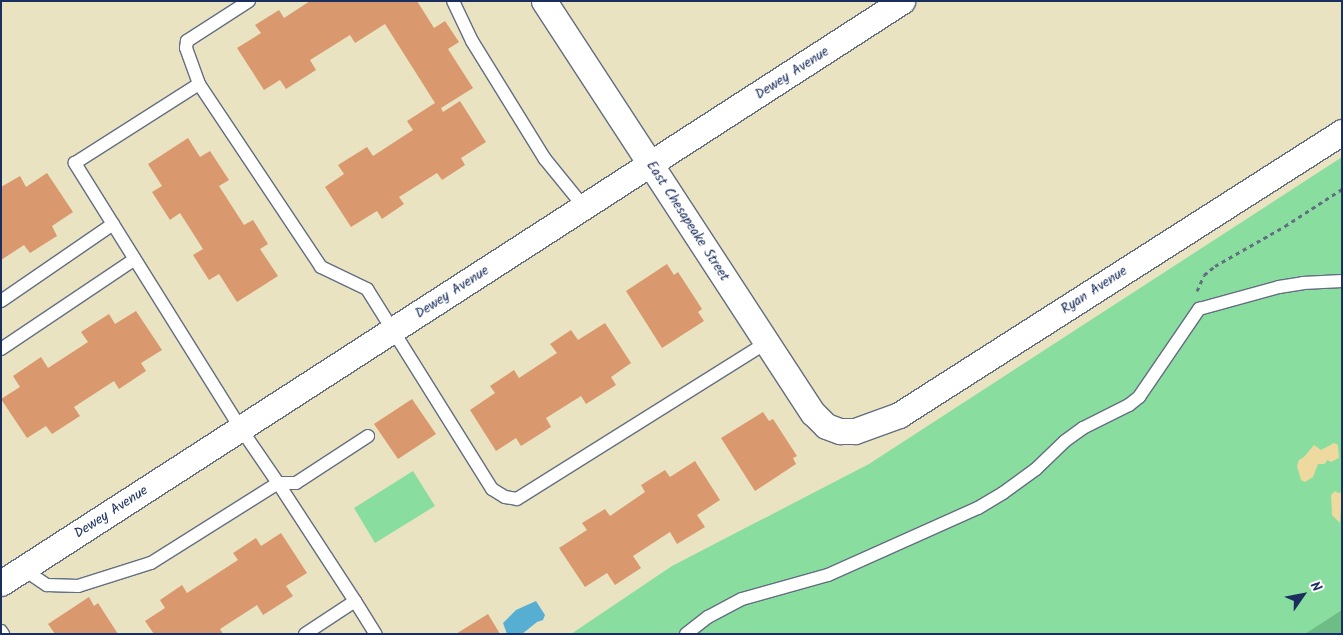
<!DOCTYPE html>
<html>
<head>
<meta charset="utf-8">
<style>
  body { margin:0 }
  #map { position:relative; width:1343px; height:635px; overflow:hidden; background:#eae3c2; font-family:Kalam,sans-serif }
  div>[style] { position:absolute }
  .green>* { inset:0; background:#88dd9f }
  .forest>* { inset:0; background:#6ebc86 }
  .sand>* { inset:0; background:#eeda9e }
  .water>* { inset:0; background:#56aed3 }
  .building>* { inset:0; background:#d9986d }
  .path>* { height:3px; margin-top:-1.5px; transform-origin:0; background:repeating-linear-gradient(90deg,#636e81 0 4px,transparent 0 8px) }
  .roads { filter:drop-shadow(1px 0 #636e81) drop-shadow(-1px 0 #636e81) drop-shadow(0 1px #636e81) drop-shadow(0 -1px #636e81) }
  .service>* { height:12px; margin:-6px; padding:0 6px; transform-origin:6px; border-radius:6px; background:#fff }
  .minor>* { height:25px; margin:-12.5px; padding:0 12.5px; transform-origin:12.5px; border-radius:12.5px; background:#fff }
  span { translate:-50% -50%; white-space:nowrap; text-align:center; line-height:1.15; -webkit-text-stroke:4px #fff; paint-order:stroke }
  .street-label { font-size:14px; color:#1b2f5e }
  .frame { position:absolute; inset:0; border:2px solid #1b2f5e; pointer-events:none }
  .north { position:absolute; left:1278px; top:570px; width:50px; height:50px; -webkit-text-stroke:4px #fff; paint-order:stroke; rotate:57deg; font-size:14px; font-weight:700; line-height:20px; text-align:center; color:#1b2f5e }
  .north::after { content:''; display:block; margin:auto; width:18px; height:22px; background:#1b2f5e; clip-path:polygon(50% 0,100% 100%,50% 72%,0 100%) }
</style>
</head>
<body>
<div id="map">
  <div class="green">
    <div style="clip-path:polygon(1342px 157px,1342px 634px,571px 634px,672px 566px,869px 464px)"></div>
    <div style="clip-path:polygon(413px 471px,435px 506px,375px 543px,354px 508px)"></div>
  </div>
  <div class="forest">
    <div style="clip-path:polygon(1342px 610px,1342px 634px,1305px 634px)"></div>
  </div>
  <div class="sand">
    <div style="clip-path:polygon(1334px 443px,1338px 445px,1339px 458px,1331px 462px,1327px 460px,1325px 464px,1318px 464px,1313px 477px,1305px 482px,1301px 480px,1297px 466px,1299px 460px,1304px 457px,1314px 445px,1321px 450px)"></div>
    <div style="clip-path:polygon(1335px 491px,1338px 493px,1342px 492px,1340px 523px,1332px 515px,1331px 495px)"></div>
  </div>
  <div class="water">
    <div style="clip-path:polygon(536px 601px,545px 615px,543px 620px,537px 622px,522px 634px,507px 634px,503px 623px,516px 610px)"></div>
  </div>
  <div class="building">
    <div style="clip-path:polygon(310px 1px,417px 1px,434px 28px,445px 21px,459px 42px,448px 49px,473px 88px,441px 108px,443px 112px,460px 101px,486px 142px,461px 158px,465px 165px,442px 180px,437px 173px,399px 197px,404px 204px,382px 219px,377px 211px,351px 227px,325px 187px,344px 174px,338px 165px,367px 147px,373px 156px,413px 130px,407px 121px,435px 103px,385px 24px,355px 43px,350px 35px,310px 60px,316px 70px,286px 89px,280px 80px,264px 90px,237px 48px,261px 33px,255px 25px,279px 10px,284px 18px)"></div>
    <div style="clip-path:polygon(188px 138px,200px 157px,210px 151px,229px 180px,219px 186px,244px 225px,253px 220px,268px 244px,260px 249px,278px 276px,237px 302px,219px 274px,209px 280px,193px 255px,203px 249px,180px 213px,170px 220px,152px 192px,162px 186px,148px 164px)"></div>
    <div style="clip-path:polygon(47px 173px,73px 212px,52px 226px,57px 236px,30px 253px,24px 245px,1px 260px,1px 187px,20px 176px,26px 187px)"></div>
    <div style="clip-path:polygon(667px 264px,674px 275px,678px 272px,702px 309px,698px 312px,704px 321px,662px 348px,626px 291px)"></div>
    <div style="clip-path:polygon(136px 311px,162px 350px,141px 363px,146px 371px,119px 389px,114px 381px,74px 407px,80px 416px,52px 434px,46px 426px,27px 438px,1px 399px,20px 387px,13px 376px,41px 357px,48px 368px,88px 342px,81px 332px,109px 314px,115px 324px)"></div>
    <div style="clip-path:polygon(605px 323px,631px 363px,611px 377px,616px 385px,586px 404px,581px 396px,546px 418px,551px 427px,521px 446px,516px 438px,496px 451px,470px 410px,495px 393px,490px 386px,514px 370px,519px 378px,557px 353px,550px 344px,571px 330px,578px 340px)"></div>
    <div style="clip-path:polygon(412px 399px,436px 434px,398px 459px,374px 424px)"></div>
    <div style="clip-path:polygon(763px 412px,769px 421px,773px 419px,797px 456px,793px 458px,796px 464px,755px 491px,721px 438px)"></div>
    <div style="clip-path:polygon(695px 461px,720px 500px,697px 515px,705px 527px,677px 544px,670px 532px,633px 556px,641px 568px,615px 585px,607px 573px,585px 587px,559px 548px,587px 530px,582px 523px,605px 509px,610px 516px,645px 492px,641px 485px,665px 470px,670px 477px)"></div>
    <div style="clip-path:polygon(281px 533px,307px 573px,286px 586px,293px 596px,263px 615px,257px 605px,220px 629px,223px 634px,154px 634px,145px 621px,165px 608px,160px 600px,182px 585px,187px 593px,238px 560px,233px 553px,256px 538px,261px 546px)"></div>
    <div style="clip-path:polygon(89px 597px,94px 606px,98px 603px,118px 634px,55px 634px,48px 624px)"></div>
    <div style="clip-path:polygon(488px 614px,500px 634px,456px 634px,459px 632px)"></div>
  </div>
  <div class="path">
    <div style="left:1197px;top:291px;width:17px;rotate:-66deg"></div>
    <div style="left:1204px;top:275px;width:14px;rotate:-39deg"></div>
    <div style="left:1215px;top:266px;width:81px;rotate:-29.7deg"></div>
    <div style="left:1285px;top:226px;width:68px;rotate:-33deg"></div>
  </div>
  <div class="roads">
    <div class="service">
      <div style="left:249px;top:1px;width:74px;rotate:147.2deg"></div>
      <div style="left:187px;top:41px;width:7px;rotate:98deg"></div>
      <div style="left:186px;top:48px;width:38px;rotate:70deg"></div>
      <div style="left:199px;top:84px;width:220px;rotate:56.3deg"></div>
      <div style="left:321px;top:267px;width:51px;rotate:25.6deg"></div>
      <div style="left:367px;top:289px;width:236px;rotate:58deg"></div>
      <div style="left:492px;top:489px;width:15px;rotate:32deg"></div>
      <div style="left:505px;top:497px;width:12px;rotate:9deg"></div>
      <div style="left:517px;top:499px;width:295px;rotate:-32.1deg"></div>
      <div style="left:453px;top:1px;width:44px;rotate:64.6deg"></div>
      <div style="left:472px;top:41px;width:139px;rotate:58.3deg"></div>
      <div style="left:545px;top:159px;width:62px;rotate:50.9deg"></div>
      <div style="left:1px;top:301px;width:136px;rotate:-34.5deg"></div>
      <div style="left:1px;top:349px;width:161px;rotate:-33.9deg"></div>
      <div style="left:278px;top:483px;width:141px;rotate:56.9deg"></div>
      <div style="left:278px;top:483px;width:18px"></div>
      <div style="left:296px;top:483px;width:86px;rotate:-33.1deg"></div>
      <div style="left:23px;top:569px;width:29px;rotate:34deg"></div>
      <div style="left:47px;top:585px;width:31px;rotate:2deg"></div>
      <div style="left:78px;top:586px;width:77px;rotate:-17.5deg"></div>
      <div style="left:151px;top:563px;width:150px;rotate:-32.2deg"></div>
      <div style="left:278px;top:483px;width:65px;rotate:-124.4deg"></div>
      <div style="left:241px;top:429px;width:314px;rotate:-122deg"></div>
      <div style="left:75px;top:163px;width:147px;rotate:-32.5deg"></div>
      <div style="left:1px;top:631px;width:4px;rotate:56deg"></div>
      <div style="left:305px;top:634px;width:60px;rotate:-33.4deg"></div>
      <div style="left:355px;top:601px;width:39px;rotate:58deg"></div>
      <div style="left:686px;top:634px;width:28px;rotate:-38deg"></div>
      <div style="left:708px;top:617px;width:38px;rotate:-28deg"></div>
      <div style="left:742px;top:599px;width:89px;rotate:-15.6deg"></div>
      <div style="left:828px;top:575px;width:164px;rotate:-24.1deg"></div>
      <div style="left:978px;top:508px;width:29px;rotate:-31deg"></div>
      <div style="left:1003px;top:493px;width:41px;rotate:-36deg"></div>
      <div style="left:1036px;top:469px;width:40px;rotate:-44deg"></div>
      <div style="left:1065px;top:441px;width:22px;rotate:-36deg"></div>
      <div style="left:1083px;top:428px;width:51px;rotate:-26.6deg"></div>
      <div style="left:1129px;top:405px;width:13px;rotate:-39deg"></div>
      <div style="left:1139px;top:397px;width:107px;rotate:-55.7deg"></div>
      <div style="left:1199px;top:309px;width:83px;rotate:-15.4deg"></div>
      <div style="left:1279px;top:287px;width:24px;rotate:-9deg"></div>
      <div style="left:1303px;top:283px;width:39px;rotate:-3deg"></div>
    </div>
    <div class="minor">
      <div style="left:544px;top:1px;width:492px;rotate:56.9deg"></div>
      <div style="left:813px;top:413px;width:18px;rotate:45deg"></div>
      <div style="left:826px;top:426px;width:15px;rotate:20deg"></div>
      <div style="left:840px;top:431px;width:15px"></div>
      <div style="left:855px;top:431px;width:47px;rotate:-20deg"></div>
      <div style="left:899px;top:415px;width:526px;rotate:-32.57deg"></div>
      <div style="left:1px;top:583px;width:1073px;rotate:-32.86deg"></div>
    </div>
  </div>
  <div class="street-label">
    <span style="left:792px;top:73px;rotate:-33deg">Dewey Avenue</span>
    <span style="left:688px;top:221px;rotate:57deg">East Chesapeake Street</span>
    <span style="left:1094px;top:290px;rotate:-33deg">Ryan Avenue</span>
    <span style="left:452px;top:292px;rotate:-33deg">Dewey Avenue</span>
    <span style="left:111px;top:512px;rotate:-33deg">Dewey Avenue</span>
  </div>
  <div class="frame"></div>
  <div class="north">N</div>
</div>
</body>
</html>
